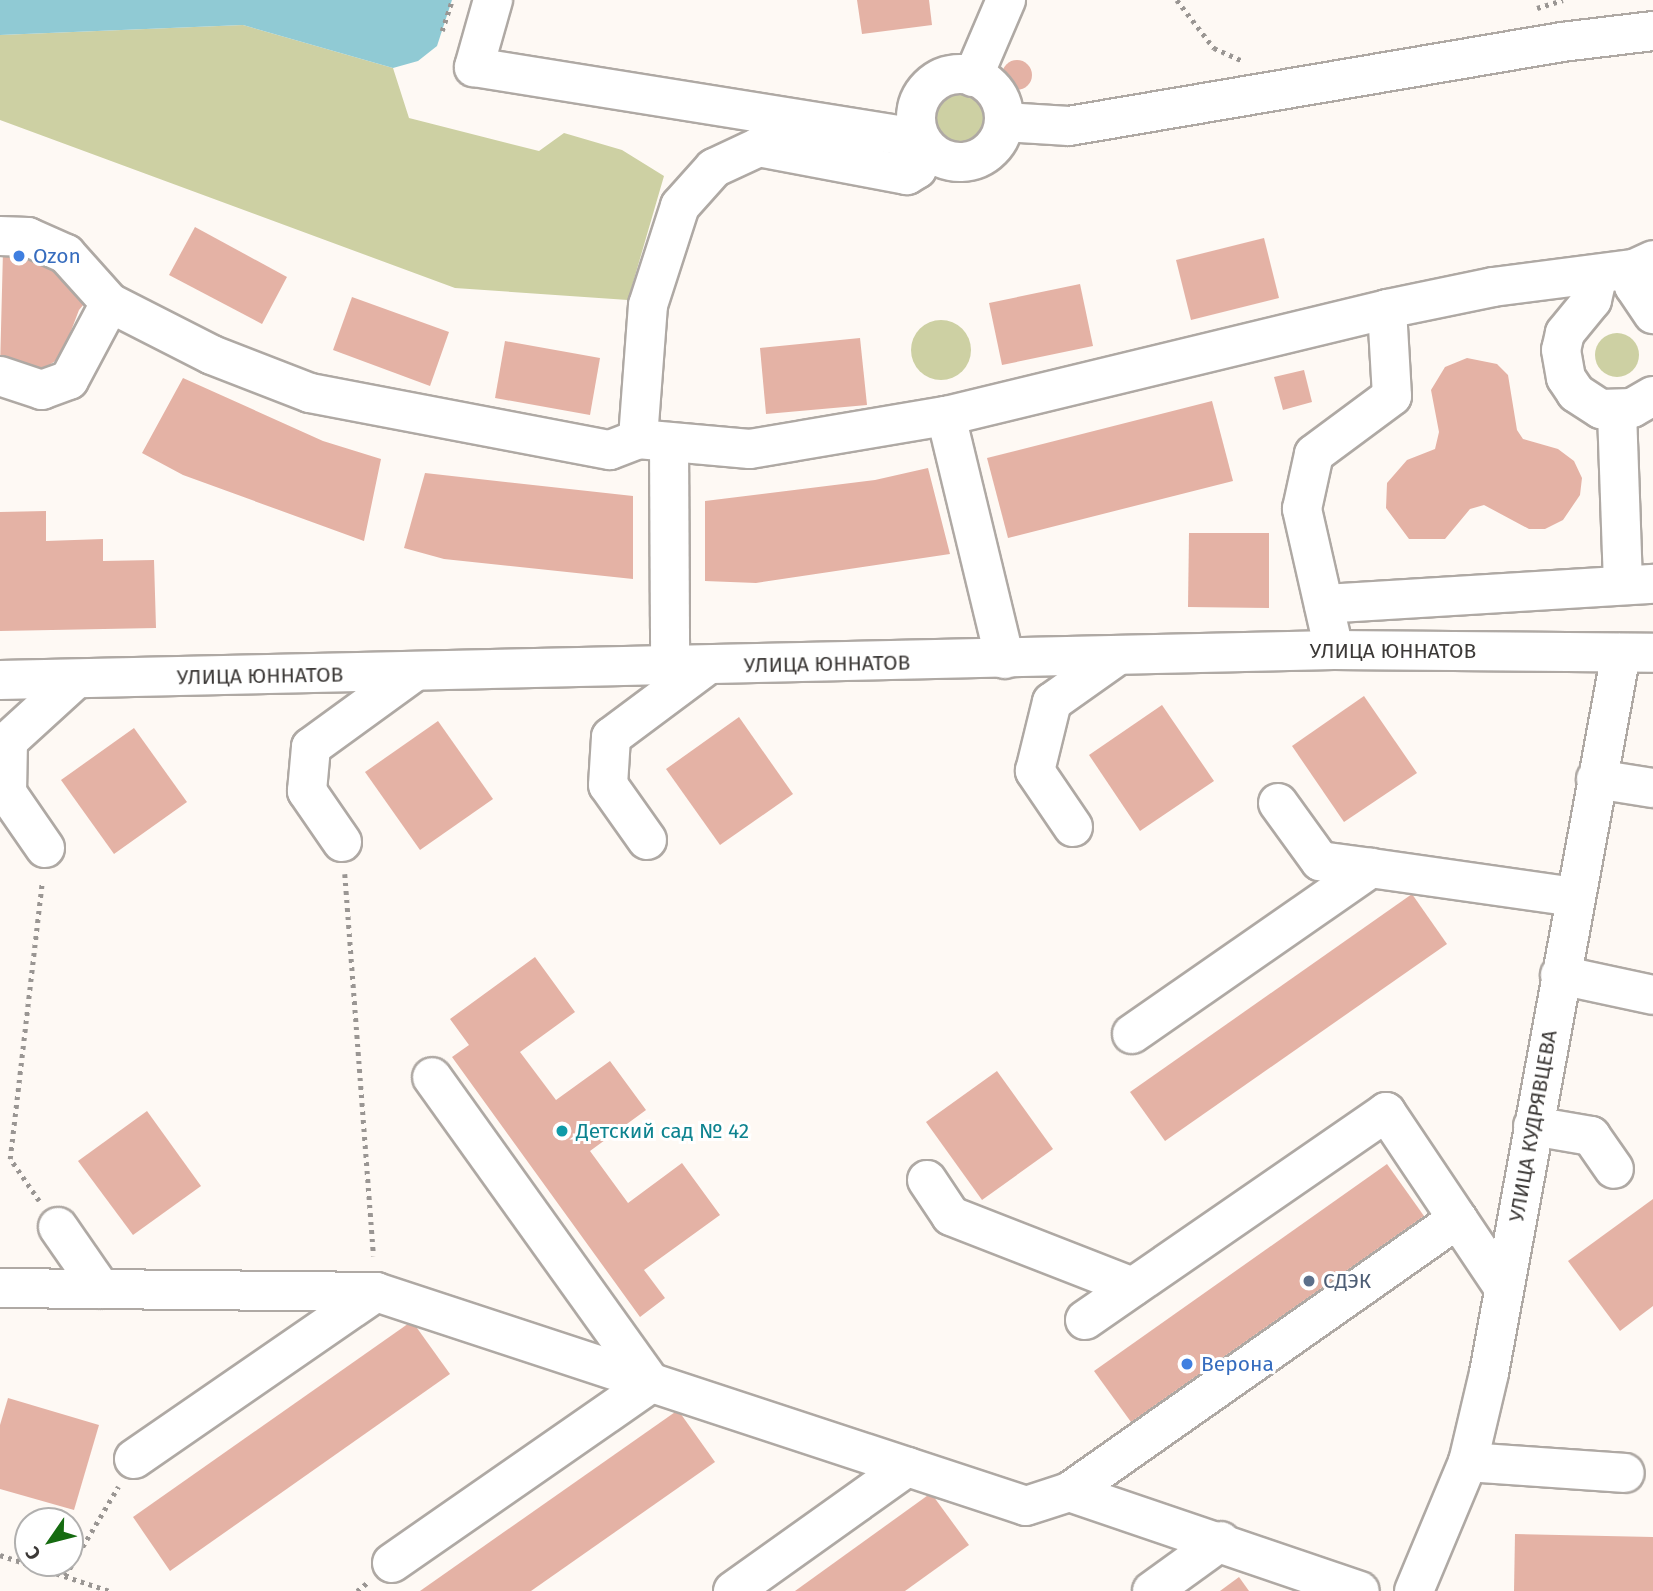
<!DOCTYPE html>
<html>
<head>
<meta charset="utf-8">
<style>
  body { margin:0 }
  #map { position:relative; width:1653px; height:1591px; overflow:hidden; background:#fef9f4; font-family:"Fira Sans",sans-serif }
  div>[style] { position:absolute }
  .green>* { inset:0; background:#cdd0a3 }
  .round { border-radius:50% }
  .water>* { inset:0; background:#90cad4 }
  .building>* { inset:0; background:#e4b2a5 }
  .path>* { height:4.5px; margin-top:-2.25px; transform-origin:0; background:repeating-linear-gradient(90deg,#9a9693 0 3.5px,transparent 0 8.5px) }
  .roads { filter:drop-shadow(2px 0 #afa9a4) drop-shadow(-2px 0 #afa9a4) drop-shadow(0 2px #afa9a4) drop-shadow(0 -2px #afa9a4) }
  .minor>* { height:38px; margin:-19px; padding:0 19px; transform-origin:19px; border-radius:19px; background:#fff }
  .minor>.ring { margin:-19px; padding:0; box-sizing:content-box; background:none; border:38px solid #fff; border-radius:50% }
  .dots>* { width:19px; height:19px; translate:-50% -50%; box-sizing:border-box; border:4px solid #fff; border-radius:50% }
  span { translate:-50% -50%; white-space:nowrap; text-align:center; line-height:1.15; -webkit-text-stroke:6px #fff; paint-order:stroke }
  .shop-label { font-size:21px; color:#366cbe }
  .left { translate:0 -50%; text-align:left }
  .street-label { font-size:21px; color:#3c3937 }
  .culture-label { font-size:21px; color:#0d838f }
  .service-label { font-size:21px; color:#4e5e75 }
  .north { position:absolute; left:14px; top:1507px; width:70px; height:70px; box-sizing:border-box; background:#fff; border:2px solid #b1b0af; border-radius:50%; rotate:235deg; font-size:19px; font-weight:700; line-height:28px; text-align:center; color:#3c3937 }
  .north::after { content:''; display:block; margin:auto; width:24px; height:32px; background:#166b11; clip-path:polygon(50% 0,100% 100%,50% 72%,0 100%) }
</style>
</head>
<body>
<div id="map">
  <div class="green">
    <div style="clip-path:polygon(243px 25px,393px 68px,409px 118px,539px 151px,564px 133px,622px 150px,664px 176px,628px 300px,455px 288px,0 120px,0 35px)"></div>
    <div class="round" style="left:924px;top:83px;width:70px;height:70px"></div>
    <div class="round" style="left:911px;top:320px;width:60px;height:60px"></div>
    <div class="round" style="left:1595px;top:333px;width:44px;height:44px"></div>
  </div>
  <div class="water">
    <div style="clip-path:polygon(0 0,452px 0,437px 46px,418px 61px,393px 68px,243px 25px,0 35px)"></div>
  </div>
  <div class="building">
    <div style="clip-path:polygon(857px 0,929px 0,932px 25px,862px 34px)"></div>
    <div class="round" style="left:1002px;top:60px;width:30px;height:30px"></div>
    <div style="clip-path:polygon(195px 227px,287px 277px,262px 324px,169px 275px)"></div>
    <div style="clip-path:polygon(1264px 238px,1279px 298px,1191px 320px,1176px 260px)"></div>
    <div style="clip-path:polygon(3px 251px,43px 264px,89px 298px,79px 310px,61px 357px,48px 366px,42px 381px,0 368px)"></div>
    <div style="clip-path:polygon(1080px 284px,1093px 346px,1002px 365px,989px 303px)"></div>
    <div style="clip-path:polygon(352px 297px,449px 332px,430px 386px,333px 350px)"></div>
    <div style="clip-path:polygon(860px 338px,867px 405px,766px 414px,760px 348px)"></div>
    <div style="clip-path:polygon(505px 341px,600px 358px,590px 415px,495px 398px)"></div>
    <div style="clip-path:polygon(1467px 358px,1497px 364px,1508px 375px,1517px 430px,1523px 439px,1558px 449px,1574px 461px,1582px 478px,1580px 495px,1563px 520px,1545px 529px,1529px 529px,1484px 505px,1470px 509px,1445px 539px,1409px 539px,1386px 508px,1387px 483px,1407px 460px,1435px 449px,1439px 432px,1431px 390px,1445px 367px)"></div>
    <div style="clip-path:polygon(1304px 370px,1312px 402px,1283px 410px,1274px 377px)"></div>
    <div style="clip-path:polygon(183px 378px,323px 441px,381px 459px,364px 541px,183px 475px,142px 453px)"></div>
    <div style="clip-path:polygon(1212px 401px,1233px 481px,1008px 538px,987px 458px)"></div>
    <div style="clip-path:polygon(928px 468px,950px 554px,756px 583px,705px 581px,705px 501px,875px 480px)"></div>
    <div style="clip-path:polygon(425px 473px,633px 496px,633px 579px,444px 559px,404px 548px)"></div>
    <div style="clip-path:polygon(46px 511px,46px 541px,103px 539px,103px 561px,154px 560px,156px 628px,0 631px,0 512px)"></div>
    <div style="clip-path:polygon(1189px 533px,1269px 533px,1269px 608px,1188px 607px)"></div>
    <div style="clip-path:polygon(1364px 696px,1417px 773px,1344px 822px,1292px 746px)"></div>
    <div style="clip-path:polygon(1162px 705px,1214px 781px,1140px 831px,1089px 755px)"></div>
    <div style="clip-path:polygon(739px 717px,793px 794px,720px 845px,666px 769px)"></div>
    <div style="clip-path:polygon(438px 721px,493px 799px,420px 850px,365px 772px)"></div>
    <div style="clip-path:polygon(134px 728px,187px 802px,114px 854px,61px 780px)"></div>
    <div style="clip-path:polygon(1412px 894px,1447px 944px,1165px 1141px,1130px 1092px)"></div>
    <div style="clip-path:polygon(535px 957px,575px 1012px,520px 1052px,556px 1100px,610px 1061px,646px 1110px,590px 1151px,628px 1203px,682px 1163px,720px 1215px,644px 1270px,665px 1298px,640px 1317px,452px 1057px,469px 1045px,450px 1019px)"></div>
    <div style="clip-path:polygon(997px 1071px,1053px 1149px,982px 1200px,926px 1122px)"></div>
    <div style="clip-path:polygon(147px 1111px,201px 1186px,133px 1235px,78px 1161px)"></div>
    <div style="clip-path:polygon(1387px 1164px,1424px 1216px,1131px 1422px,1094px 1371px)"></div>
    <div style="clip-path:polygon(1653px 1199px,1653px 1306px,1620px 1331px,1568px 1261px)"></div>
    <div style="clip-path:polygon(412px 1321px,450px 1374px,170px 1571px,133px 1517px)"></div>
    <div style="clip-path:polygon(8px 1398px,99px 1425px,74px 1510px,0 1489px,0 1425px)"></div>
    <div style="clip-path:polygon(678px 1410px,715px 1462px,531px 1591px,420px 1591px)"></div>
    <div style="clip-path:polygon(931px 1493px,969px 1545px,905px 1591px,795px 1591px)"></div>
    <div style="clip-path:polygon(1515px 1534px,1653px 1537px,1653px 1591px,1514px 1591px)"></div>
    <div style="clip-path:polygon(1239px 1577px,1249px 1591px,1220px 1591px)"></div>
  </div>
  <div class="path">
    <div style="left:1177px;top:0;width:61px;rotate:52.4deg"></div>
    <div style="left:1214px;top:48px;width:30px;rotate:24deg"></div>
    <div style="left:1537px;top:8px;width:27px;rotate:-17deg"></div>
    <div style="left:442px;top:31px;width:33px;rotate:-72deg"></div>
    <div style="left:345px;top:874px;width:383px;rotate:85.7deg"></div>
    <div style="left:39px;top:1201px;width:51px;rotate:-124.6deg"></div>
    <div style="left:10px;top:1159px;width:280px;rotate:-83.4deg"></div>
    <div style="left:0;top:1555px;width:116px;rotate:18.1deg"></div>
    <div style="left:65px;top:1576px;width:104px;rotate:-59.2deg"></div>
    <div style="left:357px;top:1591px;width:13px;rotate:-39deg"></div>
  </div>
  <div class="roads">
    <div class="minor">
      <div style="left:493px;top:0;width:70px;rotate:105.8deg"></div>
      <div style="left:474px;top:67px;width:436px;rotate:9.1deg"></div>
      <div style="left:904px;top:136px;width:24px;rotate:54deg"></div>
      <div style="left:918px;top:155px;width:14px;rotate:94deg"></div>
      <div style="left:917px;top:169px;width:12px;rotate:149deg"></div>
      <div style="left:907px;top:175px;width:151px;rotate:-169.3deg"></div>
      <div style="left:759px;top:147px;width:50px;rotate:155deg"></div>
      <div style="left:714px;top:168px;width:51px;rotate:131.8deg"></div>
      <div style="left:680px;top:206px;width:104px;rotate:107.9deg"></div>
      <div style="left:648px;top:305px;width:134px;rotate:94.3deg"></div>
      <div class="ring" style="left:916px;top:74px;width:50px;height:50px"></div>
      <div style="left:973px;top:77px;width:84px;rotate:-66.8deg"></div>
      <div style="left:1004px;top:122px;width:65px;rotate:3.5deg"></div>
      <div style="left:1069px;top:126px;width:500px;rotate:-9.67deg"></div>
      <div style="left:1562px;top:42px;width:92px;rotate:-6.9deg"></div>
      <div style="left:0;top:236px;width:28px;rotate:2deg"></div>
      <div style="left:28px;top:237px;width:42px;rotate:24.1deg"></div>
      <div style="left:66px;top:254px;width:66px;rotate:48.1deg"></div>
      <div style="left:110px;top:303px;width:87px;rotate:118deg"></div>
      <div style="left:69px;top:380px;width:29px;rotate:160deg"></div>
      <div style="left:42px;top:390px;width:44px;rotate:-161.6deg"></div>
      <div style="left:1634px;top:269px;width:17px;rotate:90deg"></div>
      <div style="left:1634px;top:286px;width:34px;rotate:56deg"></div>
      <div style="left:1598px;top:274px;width:27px;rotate:103deg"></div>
      <div style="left:1592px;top:300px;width:43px;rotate:129.3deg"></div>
      <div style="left:1565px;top:333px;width:17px;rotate:103deg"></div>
      <div style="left:1561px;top:350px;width:28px;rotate:80deg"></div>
      <div style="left:1566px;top:378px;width:18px;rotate:56deg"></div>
      <div style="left:1576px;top:393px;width:30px;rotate:33deg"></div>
      <div style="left:1601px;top:409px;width:31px;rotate:-2deg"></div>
      <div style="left:1632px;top:408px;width:24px;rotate:-30deg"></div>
      <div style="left:110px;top:303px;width:114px;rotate:27deg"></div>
      <div style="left:212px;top:355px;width:105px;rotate:21.2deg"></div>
      <div style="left:310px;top:393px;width:305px;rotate:10.8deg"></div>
      <div style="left:610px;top:450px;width:30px;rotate:-21deg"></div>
      <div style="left:638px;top:439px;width:112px;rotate:5.1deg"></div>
      <div style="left:750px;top:449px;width:199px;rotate:-9.6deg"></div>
      <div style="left:946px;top:416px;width:454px;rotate:-13.6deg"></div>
      <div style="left:1387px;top:309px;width:108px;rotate:-11.7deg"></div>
      <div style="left:1493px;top:287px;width:142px;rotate:-7.3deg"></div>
      <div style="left:1634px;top:269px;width:21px;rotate:-25deg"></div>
      <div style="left:1617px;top:412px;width:173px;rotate:88deg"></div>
      <div style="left:946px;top:416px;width:250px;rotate:76.4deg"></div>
      <div style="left:669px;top:442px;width:225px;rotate:89.7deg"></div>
      <div style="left:1324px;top:604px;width:330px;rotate:-3.5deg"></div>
      <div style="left:1334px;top:650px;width:145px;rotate:-102.8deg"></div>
      <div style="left:1302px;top:509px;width:56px;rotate:-77.7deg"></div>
      <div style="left:1314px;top:454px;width:97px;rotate:-36.6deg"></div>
      <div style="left:1392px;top:396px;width:87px;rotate:-93.3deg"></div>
      <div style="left:0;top:680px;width:1334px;rotate:-1.29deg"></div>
      <div style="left:1334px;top:650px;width:319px;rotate:0.5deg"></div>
      <div style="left:1596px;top:779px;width:58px;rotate:9deg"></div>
      <div style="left:1278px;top:803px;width:72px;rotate:54.1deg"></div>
      <div style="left:1320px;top:861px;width:51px;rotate:7.8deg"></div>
      <div style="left:1073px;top:827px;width:68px;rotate:-124.2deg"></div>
      <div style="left:1035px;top:771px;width:71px;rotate:-76.2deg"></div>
      <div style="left:1052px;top:702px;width:80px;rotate:-35.3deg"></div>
      <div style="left:647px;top:840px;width:67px;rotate:-125.3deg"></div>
      <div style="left:608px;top:785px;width:48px;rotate:-86.4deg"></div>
      <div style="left:611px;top:737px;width:117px;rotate:-36.7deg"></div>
      <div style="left:342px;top:842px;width:62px;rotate:-124.5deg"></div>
      <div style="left:307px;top:791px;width:44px;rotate:-84.8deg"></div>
      <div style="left:311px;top:747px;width:126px;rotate:-36deg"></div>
      <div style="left:45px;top:848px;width:67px;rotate:-124.6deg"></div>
      <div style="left:7px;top:793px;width:52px;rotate:-88.9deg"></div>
      <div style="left:8px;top:741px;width:92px;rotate:-42.4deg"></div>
      <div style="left:1560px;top:975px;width:95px;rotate:12.1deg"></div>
      <div style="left:1132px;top:1034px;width:291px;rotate:-34.8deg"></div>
      <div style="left:1371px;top:868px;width:206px;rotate:8.1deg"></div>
      <div style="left:1533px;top:1126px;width:59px;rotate:9.8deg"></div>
      <div style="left:1591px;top:1136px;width:40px;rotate:55.1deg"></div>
      <div style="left:927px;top:1180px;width:43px;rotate:56.3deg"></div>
      <div style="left:951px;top:1216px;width:195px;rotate:21.3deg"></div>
      <div style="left:58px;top:1227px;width:75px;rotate:55.3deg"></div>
      <div style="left:0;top:1288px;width:376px;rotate:0.6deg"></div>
      <div style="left:1085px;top:1320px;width:366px;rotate:-34.6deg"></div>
      <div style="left:1386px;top:1112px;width:212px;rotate:56.2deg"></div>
      <div style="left:134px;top:1459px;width:294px;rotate:-34.6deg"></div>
      <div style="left:376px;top:1292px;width:684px;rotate:18.22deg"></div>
      <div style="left:1026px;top:1506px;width:45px;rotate:-18deg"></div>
      <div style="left:1069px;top:1492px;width:307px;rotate:18.8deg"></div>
      <div style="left:1468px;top:1462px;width:157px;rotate:4deg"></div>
      <div style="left:1069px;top:1492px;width:475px;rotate:-35.1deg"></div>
      <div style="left:392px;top:1563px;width:315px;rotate:-34.8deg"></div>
      <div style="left:651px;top:1383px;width:376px;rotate:-125.6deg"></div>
      <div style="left:733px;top:1591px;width:214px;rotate:-35.5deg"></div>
      <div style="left:1152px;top:1591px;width:85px;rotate:-35.9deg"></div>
      <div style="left:1414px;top:1591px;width:140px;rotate:-67.3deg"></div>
      <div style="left:1468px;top:1462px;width:91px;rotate:-76.7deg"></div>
      <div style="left:1489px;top:1373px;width:732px;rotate:-79.61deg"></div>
    </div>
  </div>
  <div class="dots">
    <div style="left:19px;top:256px;background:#3f7fe0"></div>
    <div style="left:562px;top:1131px;background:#0f9aa8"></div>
    <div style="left:1309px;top:1281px;background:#5c6f8a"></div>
    <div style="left:1187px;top:1364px;background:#3f7fe0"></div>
  </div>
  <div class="shop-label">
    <span class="left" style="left:33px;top:256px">Ozon</span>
    <span class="left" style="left:1201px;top:1364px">Верона</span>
  </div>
  <div class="street-label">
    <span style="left:1393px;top:651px">УЛИЦА ЮННАТОВ</span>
    <span style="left:827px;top:664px;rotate:-1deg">УЛИЦА ЮННАТОВ</span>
    <span style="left:260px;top:676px;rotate:-1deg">УЛИЦА ЮННАТОВ</span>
    <span style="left:1533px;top:1126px;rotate:-80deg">УЛИЦА КУДРЯВЦЕВА</span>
  </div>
  <div class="culture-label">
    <span class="left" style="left:576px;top:1131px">Детский сад № 42</span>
  </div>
  <div class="service-label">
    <span class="left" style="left:1323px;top:1281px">СДЭК</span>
  </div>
  <div class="north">С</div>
</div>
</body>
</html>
